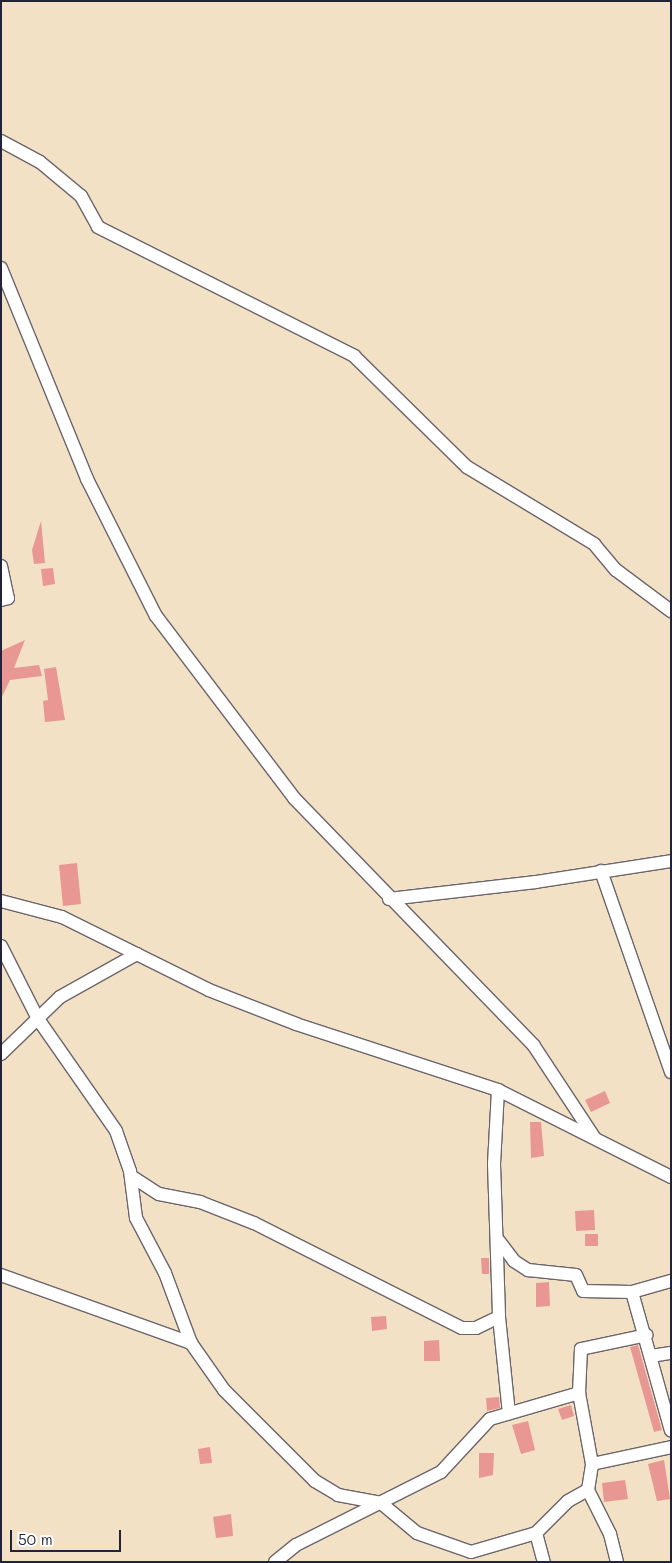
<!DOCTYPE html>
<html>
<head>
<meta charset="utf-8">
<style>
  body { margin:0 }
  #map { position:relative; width:672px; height:1563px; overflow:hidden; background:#f3e1c5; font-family:Mali,sans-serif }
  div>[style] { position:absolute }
  .building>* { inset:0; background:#e99792 }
  .roads { filter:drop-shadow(1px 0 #6b656b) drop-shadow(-1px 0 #6b656b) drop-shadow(0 1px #6b656b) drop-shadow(0 -1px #6b656b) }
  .minor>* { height:12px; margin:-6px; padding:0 6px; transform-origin:6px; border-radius:6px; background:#fff }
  span { translate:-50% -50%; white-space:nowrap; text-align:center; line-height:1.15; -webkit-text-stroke:4px #fff; paint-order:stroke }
  .frame { position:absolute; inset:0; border:2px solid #22223b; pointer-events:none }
  .scale { position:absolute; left:10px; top:1530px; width:111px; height:22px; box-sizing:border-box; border:2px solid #22223b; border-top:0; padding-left:6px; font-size:15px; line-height:18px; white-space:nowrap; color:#22223b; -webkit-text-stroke:4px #fff; paint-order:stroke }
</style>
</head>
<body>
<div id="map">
  <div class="building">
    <div style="clip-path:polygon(41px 521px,45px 563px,34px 564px,32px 550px)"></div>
    <div style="clip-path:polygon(53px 568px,55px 584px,43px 586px,41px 569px)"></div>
    <div style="clip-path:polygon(25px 640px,14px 668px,39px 665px,42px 676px,10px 680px,1px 699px,1px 651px)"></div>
    <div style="clip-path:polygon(56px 667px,65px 720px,45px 722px,43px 701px,48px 700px,44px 669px)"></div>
    <div style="clip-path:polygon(77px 863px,81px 904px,63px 906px,59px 865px)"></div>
    <div style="clip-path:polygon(605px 1091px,610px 1103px,591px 1112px,585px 1100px)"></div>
    <div style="clip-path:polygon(530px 1122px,541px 1122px,544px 1156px,531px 1158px)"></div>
    <div style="clip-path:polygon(594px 1210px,595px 1230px,576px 1231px,575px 1211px)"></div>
    <div style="clip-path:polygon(585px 1234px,598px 1234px,598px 1246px,585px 1246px)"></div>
    <div style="clip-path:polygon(481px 1258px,489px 1258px,489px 1274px,482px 1274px)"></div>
    <div style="clip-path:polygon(549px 1282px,550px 1306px,536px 1307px,536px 1283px)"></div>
    <div style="clip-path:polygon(386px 1316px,387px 1329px,372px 1331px,371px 1317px)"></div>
    <div style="clip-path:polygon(439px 1340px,440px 1361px,424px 1361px,424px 1341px)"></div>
    <div style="clip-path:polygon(638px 1345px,662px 1430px,654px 1432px,630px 1347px)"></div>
    <div style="clip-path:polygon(499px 1397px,500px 1408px,487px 1411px,486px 1398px)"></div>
    <div style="clip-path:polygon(571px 1405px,574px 1416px,562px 1420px,558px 1409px)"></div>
    <div style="clip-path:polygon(528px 1421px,535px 1450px,521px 1454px,512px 1425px)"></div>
    <div style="clip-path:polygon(210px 1447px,212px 1463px,200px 1464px,198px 1449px)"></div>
    <div style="clip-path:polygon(479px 1453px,494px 1453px,493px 1475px,479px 1478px)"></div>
    <div style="clip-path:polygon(664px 1460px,670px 1499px,657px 1501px,648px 1464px)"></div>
    <div style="clip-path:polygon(625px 1480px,628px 1499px,604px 1502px,602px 1483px)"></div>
    <div style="clip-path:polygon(231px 1514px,233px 1536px,216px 1538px,213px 1517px)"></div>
  </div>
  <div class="roads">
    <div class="minor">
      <div style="left:1px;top:141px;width:44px;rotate:28.3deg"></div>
      <div style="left:40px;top:162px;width:53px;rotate:39.7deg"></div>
      <div style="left:81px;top:196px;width:35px;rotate:61deg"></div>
      <div style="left:98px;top:227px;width:287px;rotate:26.7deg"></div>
      <div style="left:354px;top:356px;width:158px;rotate:44.5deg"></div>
      <div style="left:467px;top:467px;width:149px;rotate:31.2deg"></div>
      <div style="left:594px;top:544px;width:34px;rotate:50deg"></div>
      <div style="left:616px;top:570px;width:69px;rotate:36.7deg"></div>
      <div style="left:1px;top:268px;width:228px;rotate:67.8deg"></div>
      <div style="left:87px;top:479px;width:153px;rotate:63.3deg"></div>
      <div style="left:156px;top:616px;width:228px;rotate:52.8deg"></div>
      <div style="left:294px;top:798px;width:345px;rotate:45.9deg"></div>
      <div style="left:534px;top:1046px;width:109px;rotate:56.6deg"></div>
      <div style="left:1px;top:566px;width:33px;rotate:78deg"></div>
      <div style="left:8px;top:598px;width:7px;rotate:164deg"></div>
      <div style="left:601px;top:871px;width:213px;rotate:70.8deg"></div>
      <div style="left:389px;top:899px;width:148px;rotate:-6.6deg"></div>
      <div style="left:536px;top:882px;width:137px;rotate:-8.8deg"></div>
      <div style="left:1px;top:901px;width:63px;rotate:14.7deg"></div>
      <div style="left:62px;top:917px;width:164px;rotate:26.4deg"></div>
      <div style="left:209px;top:990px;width:93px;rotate:21.3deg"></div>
      <div style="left:296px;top:1024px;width:213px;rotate:18.1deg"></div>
      <div style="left:498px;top:1090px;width:194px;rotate:26.7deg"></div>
      <div style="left:1px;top:946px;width:82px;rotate:63.1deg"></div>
      <div style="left:38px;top:1019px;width:136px;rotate:55.1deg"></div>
      <div style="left:116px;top:1131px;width:42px;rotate:70.7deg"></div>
      <div style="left:130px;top:1171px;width:47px;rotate:82.7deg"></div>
      <div style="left:136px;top:1218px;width:62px;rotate:62.2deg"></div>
      <div style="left:165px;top:1273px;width:75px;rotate:69.6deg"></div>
      <div style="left:191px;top:1343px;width:57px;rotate:54.9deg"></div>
      <div style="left:224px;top:1390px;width:129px;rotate:45deg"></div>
      <div style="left:315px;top:1481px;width:27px;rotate:31deg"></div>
      <div style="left:338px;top:1495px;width:44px;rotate:10.5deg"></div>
      <div style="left:381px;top:1503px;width:47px;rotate:39.8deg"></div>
      <div style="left:417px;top:1533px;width:57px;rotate:19.4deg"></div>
      <div style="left:471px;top:1552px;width:68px;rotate:-16.3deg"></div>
      <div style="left:536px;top:1533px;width:45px;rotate:-45deg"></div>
      <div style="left:568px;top:1501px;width:23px;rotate:-29deg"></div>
      <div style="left:1px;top:1054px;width:82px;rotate:-44deg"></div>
      <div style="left:60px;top:997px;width:88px;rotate:-29.2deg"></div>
      <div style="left:498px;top:1090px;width:74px;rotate:93.1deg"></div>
      <div style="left:494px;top:1164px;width:153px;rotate:88.1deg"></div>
      <div style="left:499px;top:1317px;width:97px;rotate:84.1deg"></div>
      <div style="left:131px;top:1176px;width:33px;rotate:33deg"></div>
      <div style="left:159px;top:1194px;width:42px;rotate:11deg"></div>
      <div style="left:200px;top:1202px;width:58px;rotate:21.3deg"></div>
      <div style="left:254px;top:1223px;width:233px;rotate:26.8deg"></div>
      <div style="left:462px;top:1328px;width:14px"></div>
      <div style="left:476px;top:1328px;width:25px;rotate:-26deg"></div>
      <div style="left:499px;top:1241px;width:25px;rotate:53deg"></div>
      <div style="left:514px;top:1261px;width:17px;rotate:33deg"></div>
      <div style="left:528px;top:1270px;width:48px;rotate:5.9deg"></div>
      <div style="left:576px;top:1275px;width:17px;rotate:66deg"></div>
      <div style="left:583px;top:1291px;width:49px;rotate:1.2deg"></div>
      <div style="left:632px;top:1292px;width:41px;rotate:-15.8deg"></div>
      <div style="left:1px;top:1275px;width:202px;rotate:19.7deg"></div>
      <div style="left:632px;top:1292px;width:144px;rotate:74.3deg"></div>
      <div style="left:651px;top:1356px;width:20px;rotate:-9deg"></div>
      <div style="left:592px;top:1464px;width:81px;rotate:-12.1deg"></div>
      <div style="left:536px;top:1533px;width:30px;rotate:75deg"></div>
      <div style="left:275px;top:1562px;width:27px;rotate:-39deg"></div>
      <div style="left:296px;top:1545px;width:162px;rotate:-26.7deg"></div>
      <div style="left:441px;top:1472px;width:72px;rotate:-47.2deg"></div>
      <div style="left:490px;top:1419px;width:93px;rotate:-16.3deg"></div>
      <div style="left:617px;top:1562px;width:29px;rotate:-104deg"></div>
      <div style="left:610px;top:1534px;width:49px;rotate:-116.6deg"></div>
      <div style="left:588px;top:1490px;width:26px;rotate:-81deg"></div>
      <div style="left:592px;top:1464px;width:72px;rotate:-100.4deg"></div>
      <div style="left:579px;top:1393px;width:44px;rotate:-87.4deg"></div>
      <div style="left:581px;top:1349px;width:67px;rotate:-12deg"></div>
    </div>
  </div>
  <div class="frame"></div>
  <div class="scale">50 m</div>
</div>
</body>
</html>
